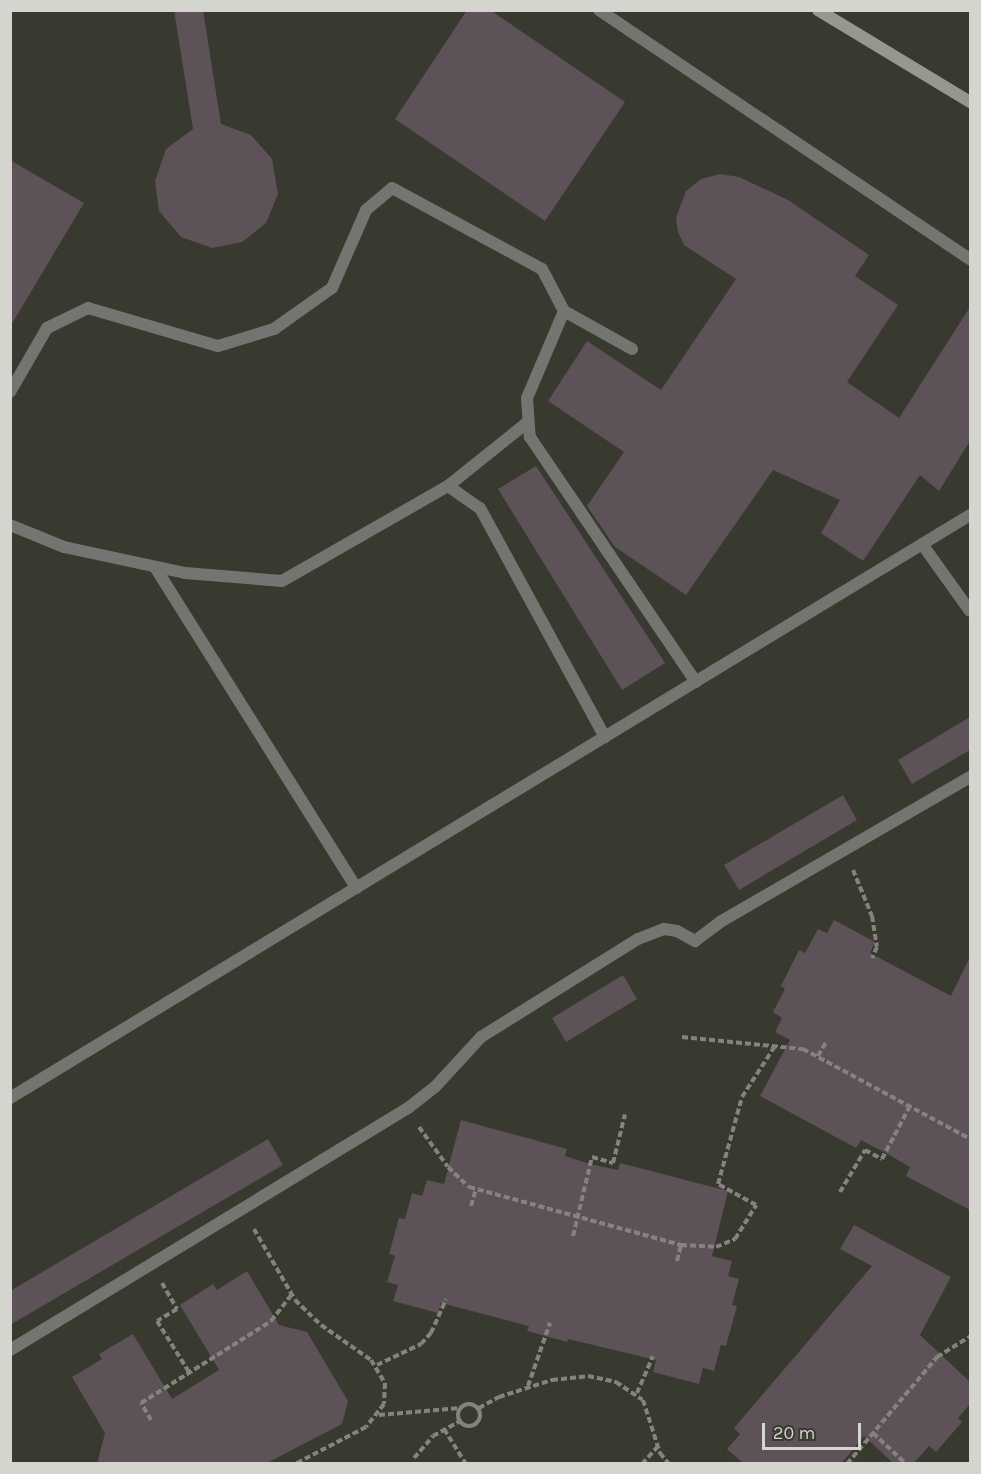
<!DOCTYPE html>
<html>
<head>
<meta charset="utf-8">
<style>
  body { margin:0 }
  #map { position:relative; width:981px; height:1474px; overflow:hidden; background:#38392f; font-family:Karla,sans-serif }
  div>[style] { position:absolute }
  .building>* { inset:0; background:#5c5258 }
  .path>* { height:4px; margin-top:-2px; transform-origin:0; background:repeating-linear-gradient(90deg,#83847c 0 6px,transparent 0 9px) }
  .path>.ring { margin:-2px; padding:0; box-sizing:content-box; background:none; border:4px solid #83847c; border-radius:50% }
  .lane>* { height:12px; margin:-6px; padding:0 6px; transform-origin:6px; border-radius:6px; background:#747570 }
  .secondary>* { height:12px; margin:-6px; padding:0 6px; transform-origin:6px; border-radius:6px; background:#96978f }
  span { translate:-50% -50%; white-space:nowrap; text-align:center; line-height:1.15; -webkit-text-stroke:6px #38392f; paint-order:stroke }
  .frame { position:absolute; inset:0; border:12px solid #d4d5ce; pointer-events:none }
  .scale { position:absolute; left:762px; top:1423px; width:99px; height:27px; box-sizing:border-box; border:3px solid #d4d5ce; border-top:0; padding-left:8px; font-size:18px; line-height:21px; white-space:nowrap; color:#d4d5ce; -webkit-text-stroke:4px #38392f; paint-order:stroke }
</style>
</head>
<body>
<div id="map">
  <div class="building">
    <div style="clip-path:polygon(174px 10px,203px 10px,221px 124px,251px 135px,272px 159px,278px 194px,266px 223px,242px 242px,212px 248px,181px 237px,159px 211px,155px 181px,166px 149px,193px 129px)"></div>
    <div style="clip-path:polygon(467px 10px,490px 10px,625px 102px,545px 221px,395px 119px)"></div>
    <div style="clip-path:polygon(10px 160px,84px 203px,10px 327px)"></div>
    <div style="clip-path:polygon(720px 174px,739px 177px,788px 200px,869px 255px,855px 276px,898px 305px,847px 382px,899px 418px,970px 307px,970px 441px,939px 491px,920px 475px,863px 561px,821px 533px,840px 500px,773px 470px,686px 595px,615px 547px,587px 506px,624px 452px,548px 401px,587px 341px,661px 390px,736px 279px,684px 245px,678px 232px,676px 218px,686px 191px,701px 179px)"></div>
    <div style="clip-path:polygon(536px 466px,665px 663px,622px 690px,498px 489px)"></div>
    <div style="clip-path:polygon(970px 717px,970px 750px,912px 784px,898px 760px)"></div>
    <div style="clip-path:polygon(843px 795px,857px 820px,739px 890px,724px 865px)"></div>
    <div style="clip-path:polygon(834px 920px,875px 942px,870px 953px,951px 996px,970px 957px,970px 1210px,906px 1176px,910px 1167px,886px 1153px,861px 1140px,856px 1148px,760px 1096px,790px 1040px,775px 1032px,782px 1018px,773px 1012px,785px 989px,781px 986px,799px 950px,805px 953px,818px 929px,827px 933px)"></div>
    <div style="clip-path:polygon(623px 975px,637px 999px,566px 1042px,552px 1018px)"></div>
    <div style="clip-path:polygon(461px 1120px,567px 1149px,565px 1156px,590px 1164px,618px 1170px,620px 1163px,728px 1191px,712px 1256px,732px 1261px,728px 1276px,739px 1279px,732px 1305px,737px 1306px,726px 1346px,721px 1345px,714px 1371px,703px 1368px,699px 1384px,653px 1372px,656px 1360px,568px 1339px,567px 1342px,527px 1331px,529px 1326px,441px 1303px,438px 1313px,393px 1301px,398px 1285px,387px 1282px,395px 1256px,389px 1254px,399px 1218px,405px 1219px,412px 1193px,422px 1196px,427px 1180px,444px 1184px)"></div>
    <div style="clip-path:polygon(268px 1139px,283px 1165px,10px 1325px,10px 1291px)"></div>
    <div style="clip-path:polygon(854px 1225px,951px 1277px,920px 1335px,970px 1382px,970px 1404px,958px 1418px,962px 1422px,936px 1452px,929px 1446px,913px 1464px,894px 1464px,864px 1436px,841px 1464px,744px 1464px,727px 1449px,740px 1434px,734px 1428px,872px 1266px,840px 1249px)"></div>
    <div style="clip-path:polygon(247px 1271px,279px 1325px,307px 1332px,348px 1401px,342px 1424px,265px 1464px,97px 1464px,105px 1433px,72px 1377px,102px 1359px,99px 1354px,133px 1334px,172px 1399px,219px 1370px,180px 1305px,213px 1284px,217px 1290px)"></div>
  </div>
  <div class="path">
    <div style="left:853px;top:870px;width:50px;rotate:67.6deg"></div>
    <div style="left:872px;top:916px;width:31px;rotate:81deg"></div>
    <div style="left:877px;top:947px;width:12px;rotate:114deg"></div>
    <div style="left:682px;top:1037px;width:122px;rotate:5.7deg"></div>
    <div style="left:803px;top:1049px;width:190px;rotate:28.3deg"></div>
    <div style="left:818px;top:1056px;width:16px;rotate:-60deg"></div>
    <div style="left:419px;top:1127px;width:49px;rotate:54.1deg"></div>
    <div style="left:448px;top:1167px;width:29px;rotate:44deg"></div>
    <div style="left:469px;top:1187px;width:220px;rotate:15.3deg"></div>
    <div style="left:681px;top:1245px;width:35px;rotate:3deg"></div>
    <div style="left:716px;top:1247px;width:21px;rotate:-23deg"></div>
    <div style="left:735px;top:1239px;width:40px;rotate:-58deg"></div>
    <div style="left:756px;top:1205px;width:43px;rotate:-151.1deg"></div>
    <div style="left:718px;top:1184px;width:90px;rotate:-74.6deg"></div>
    <div style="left:742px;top:1097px;width:61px;rotate:-57.1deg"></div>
    <div style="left:840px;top:1192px;width:49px;rotate:-59.2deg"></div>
    <div style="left:865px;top:1150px;width:19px;rotate:28deg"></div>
    <div style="left:882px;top:1159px;width:60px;rotate:-62.2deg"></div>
    <div style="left:471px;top:1206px;width:18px;rotate:-74deg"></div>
    <div style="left:254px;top:1229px;width:82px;rotate:60deg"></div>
    <div style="left:295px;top:1300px;width:36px;rotate:44deg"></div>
    <div style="left:321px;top:1325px;width:61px;rotate:35deg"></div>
    <div style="left:371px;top:1360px;width:27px;rotate:59deg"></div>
    <div style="left:385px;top:1383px;width:21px;rotate:93deg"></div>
    <div style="left:384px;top:1404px;width:29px;rotate:128deg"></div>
    <div style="left:366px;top:1427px;width:80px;rotate:152.5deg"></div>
    <div style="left:573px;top:1236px;width:81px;rotate:-76.5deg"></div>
    <div style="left:592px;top:1157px;width:22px;rotate:16deg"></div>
    <div style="left:613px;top:1163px;width:50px;rotate:-76.2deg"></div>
    <div style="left:677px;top:1261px;width:16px;rotate:-76deg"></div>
    <div style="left:162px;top:1283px;width:30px;rotate:60deg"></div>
    <div style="left:177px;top:1309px;width:23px;rotate:149deg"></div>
    <div style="left:157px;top:1321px;width:60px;rotate:57.9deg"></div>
    <div style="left:377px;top:1365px;width:49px;rotate:-25.5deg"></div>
    <div style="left:421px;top:1344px;width:15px;rotate:-48deg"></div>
    <div style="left:431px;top:1333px;width:37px;rotate:-66deg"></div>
    <div style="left:528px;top:1386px;width:67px;rotate:-70.8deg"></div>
    <div style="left:637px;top:1393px;width:40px;rotate:-66.6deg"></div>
    <div class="ring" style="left:458px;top:1404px;width:18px;height:18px"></div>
    <div style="left:479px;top:1408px;width:23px;rotate:-29deg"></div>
    <div style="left:499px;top:1397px;width:56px;rotate:-17.8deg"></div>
    <div style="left:552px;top:1380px;width:36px;rotate:-6deg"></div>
    <div style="left:588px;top:1376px;width:29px;rotate:12deg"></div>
    <div style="left:616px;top:1382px;width:32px;rotate:34deg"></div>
    <div style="left:643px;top:1400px;width:56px;rotate:72.2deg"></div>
    <div style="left:660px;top:1453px;width:14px;rotate:51deg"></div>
    <div style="left:379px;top:1415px;width:81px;rotate:-4.9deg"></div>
    <div style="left:151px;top:1420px;width:20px;rotate:-120deg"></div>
    <div style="left:141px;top:1403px;width:154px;rotate:-32.2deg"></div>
    <div style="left:271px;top:1321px;width:33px;rotate:-52deg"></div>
    <div style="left:444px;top:1429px;width:41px;rotate:57.8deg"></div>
    <div style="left:873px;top:1433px;width:45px;rotate:43.2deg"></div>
    <div style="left:414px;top:1458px;width:29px;rotate:-49deg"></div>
    <div style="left:433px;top:1436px;width:31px;rotate:-29deg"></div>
    <div style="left:642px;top:1464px;width:24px;rotate:-48deg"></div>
    <div style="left:847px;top:1464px;width:140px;rotate:-49.9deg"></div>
    <div style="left:937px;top:1357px;width:39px;rotate:-32deg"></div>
  </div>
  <div class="lane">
    <div style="left:599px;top:10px;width:447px;rotate:33.9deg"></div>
    <div style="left:564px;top:311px;width:78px;rotate:29.2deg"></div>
    <div style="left:10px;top:392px;width:74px;rotate:-60deg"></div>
    <div style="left:47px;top:328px;width:46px;rotate:-26deg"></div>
    <div style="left:88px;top:308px;width:135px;rotate:16.3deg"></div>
    <div style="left:218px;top:346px;width:59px;rotate:-16.9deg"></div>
    <div style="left:274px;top:329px;width:71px;rotate:-35.3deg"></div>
    <div style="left:332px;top:288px;width:85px;rotate:-66.4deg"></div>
    <div style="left:366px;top:210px;width:34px;rotate:-40deg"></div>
    <div style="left:392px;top:188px;width:170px;rotate:28.4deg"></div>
    <div style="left:542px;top:269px;width:47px;rotate:62.4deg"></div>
    <div style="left:564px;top:311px;width:95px;rotate:113deg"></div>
    <div style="left:527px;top:398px;width:39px;rotate:86deg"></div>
    <div style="left:530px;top:437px;width:296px;rotate:55.9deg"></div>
    <div style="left:448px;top:486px;width:102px;rotate:-38.7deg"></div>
    <div style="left:10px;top:525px;width:58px;rotate:22.2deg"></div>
    <div style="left:64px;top:547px;width:124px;rotate:12.1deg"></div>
    <div style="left:185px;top:573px;width:97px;rotate:4.7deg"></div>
    <div style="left:282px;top:581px;width:191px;rotate:-29.8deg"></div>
    <div style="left:448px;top:486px;width:39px;rotate:35deg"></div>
    <div style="left:480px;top:508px;width:261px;rotate:61.4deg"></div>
    <div style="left:922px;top:544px;width:82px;rotate:54.4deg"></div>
    <div style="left:155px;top:567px;width:379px;rotate:57.9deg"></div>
    <div style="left:10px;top:1098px;width:1123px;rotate:-31.27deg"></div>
    <div style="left:10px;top:1350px;width:466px;rotate:-31.3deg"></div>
    <div style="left:408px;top:1108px;width:34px;rotate:-38deg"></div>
    <div style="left:435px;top:1087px;width:68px;rotate:-47.4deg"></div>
    <div style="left:481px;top:1037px;width:185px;rotate:-32deg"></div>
    <div style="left:638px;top:939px;width:28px;rotate:-21deg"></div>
    <div style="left:664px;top:929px;width:13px;rotate:9deg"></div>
    <div style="left:677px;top:931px;width:21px;rotate:29deg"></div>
    <div style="left:695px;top:941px;width:31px;rotate:-37deg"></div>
    <div style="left:720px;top:922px;width:289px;rotate:-30.1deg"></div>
  </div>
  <div class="secondary">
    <div style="left:818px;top:10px;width:178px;rotate:31.2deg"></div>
  </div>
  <div class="frame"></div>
  <div class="scale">20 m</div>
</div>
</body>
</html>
